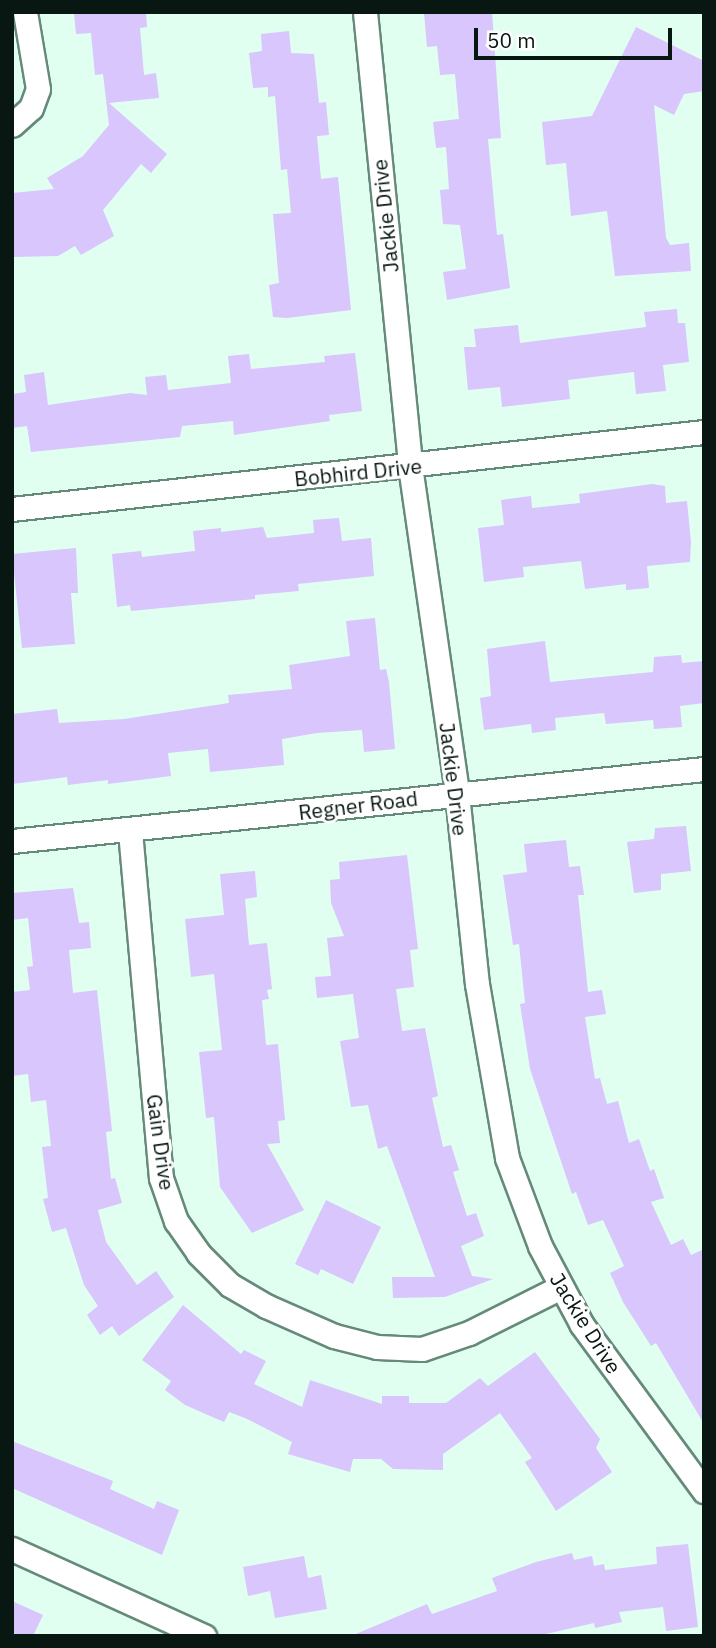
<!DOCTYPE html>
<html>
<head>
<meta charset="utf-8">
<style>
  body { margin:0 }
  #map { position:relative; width:716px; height:1648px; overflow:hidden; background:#e0fff0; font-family:"IBM Plex Sans",sans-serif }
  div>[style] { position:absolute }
  .building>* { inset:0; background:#d9c6fc }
  .roads { filter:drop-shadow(2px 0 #668a7a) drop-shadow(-2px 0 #668a7a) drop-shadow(0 2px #668a7a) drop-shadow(0 -2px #668a7a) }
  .minor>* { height:23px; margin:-11.5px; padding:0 11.5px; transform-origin:11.5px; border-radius:11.5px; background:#fff }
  span { translate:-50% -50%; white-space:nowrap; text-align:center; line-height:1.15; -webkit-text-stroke:6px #fff; paint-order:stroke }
  .street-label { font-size:21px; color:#081711 }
  .frame { position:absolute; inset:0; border:14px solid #081711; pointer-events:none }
  .scale { position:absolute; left:474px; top:28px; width:198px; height:32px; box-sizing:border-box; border:4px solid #081711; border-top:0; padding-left:9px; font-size:21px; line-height:24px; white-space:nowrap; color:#081711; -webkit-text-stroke:5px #fff; paint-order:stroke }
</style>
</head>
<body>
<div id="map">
  <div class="building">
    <div style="clip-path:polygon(74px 12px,146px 12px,147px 27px,140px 28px,144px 75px,156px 73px,159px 98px,109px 103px,167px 154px,151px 173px,141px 164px,103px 210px,114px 236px,81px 255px,75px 246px,58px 256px,12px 257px,12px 193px,54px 189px,47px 178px,83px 156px,109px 125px,103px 74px,95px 75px,91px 33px,76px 34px)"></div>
    <div style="clip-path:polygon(492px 12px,501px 138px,488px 139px,497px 235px,503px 234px,510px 288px,447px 300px,443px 272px,466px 269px,460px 225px,443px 224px,440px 190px,449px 189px,446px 147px,436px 148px,433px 122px,459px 119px,455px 74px,440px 75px,437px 46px,427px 47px,424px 13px)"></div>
    <div style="clip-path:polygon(636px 27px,704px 61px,704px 91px,684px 94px,674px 115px,654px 105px,666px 238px,670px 245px,689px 243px,691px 271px,615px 276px,607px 211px,571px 216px,566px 163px,546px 165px,542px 122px,592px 116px)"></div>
    <div style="clip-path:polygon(289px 31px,291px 53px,314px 54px,319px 103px,326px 102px,329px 135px,317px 136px,321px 179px,338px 177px,351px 310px,287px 318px,273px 317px,269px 285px,279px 283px,273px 214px,291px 213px,287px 169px,281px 170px,275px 96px,268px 97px,268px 87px,253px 88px,249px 53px,262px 51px,261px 34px)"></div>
    <div style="clip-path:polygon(677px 309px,678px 323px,685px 323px,689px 362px,663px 365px,666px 391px,636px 394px,634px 372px,568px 380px,570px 399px,528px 404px,502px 407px,500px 387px,468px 390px,464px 347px,476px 347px,474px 329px,518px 325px,520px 343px,646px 327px,644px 312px)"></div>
    <div style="clip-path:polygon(355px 353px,362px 411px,329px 415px,330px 421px,234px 435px,233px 421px,182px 426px,180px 437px,31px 452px,27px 426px,12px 428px,12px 394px,26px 392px,24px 375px,44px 372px,48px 405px,130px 393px,147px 395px,145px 377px,166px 375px,168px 390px,231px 383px,228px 356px,249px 354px,251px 369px,325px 362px,324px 356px)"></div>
    <div style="clip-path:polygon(652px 484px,665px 486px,666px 503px,687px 501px,691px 542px,690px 562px,647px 566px,649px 588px,626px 590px,626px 584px,585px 589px,581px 561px,523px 567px,524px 577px,484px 582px,478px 528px,504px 525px,501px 500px,531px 496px,532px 508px,580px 503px,579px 494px)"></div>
    <div style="clip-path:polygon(339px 518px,342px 541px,371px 538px,374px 576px,298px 584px,299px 591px,255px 595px,255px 599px,131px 611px,130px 605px,117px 607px,112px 554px,141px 551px,142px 557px,195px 551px,193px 531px,221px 528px,221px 532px,263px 527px,267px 538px,314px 533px,313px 520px)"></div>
    <div style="clip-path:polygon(76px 548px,78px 593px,71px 593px,75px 644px,22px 648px,12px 554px)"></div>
    <div style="clip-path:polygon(375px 618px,380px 670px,386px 669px,389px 682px,395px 749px,364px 752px,362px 730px,317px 733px,282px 739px,284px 765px,210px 772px,208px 749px,168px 753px,171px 776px,108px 784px,108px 780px,68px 785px,67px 777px,12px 784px,12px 714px,57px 709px,59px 723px,124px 719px,229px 703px,228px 695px,292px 689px,289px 665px,350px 656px,346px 621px)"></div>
    <div style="clip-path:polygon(545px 641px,550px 682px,653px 672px,654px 657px,681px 655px,682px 663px,704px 661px,704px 703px,680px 706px,682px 727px,654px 729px,653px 720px,606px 724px,604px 713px,555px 718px,556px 730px,532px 733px,531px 724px,484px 730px,480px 698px,491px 696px,487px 649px)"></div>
    <div style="clip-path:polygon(686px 826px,691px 871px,661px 874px,661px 890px,634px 893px,627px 842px,654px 839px,655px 828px)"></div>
    <div style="clip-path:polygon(566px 840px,569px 867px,580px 866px,584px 895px,578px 895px,588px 992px,602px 990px,606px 1014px,585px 1017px,595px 1079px,600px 1078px,607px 1104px,618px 1101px,629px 1143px,639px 1139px,650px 1171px,654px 1169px,664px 1198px,651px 1202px,671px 1245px,683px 1239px,691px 1255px,704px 1249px,704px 1424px,656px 1343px,651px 1346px,623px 1302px,610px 1273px,624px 1266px,603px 1220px,588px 1225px,576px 1192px,572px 1194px,530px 1069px,520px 1004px,525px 1003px,519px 944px,513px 945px,503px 875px,527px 872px,524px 844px)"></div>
    <div style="clip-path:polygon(407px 855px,418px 949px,410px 950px,414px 987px,396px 989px,402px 1031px,425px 1028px,438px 1096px,432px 1098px,443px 1147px,451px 1145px,459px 1170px,453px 1172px,467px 1216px,476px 1213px,484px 1236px,461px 1246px,472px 1276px,493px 1279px,445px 1297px,393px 1298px,392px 1277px,435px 1277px,387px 1146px,378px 1149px,368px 1105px,351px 1107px,340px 1041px,359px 1038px,353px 994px,317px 998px,315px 977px,331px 976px,327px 938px,344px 936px,331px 903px,330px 880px,340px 879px,339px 862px)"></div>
    <div style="clip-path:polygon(255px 871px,257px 897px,245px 899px,249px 945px,267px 943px,272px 989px,267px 990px,269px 999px,262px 1000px,266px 1045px,278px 1044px,285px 1120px,278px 1121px,280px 1143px,267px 1144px,304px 1210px,252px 1233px,220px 1187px,214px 1117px,206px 1118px,199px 1052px,222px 1050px,214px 974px,191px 977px,185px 919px,224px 915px,220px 874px)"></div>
    <div style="clip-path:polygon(73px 888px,79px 923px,89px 922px,91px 948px,69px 950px,73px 993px,97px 990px,112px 1131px,106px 1132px,111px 1179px,115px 1178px,122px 1203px,98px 1210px,106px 1242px,137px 1285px,156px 1271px,174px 1297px,119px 1336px,112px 1326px,100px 1335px,87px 1315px,98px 1306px,84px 1285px,66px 1228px,52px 1232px,43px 1199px,48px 1198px,42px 1147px,51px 1146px,46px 1100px,31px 1102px,28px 1074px,12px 1076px,12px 992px,30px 990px,27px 967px,33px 966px,28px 918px,12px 920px,12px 893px)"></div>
    <div style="clip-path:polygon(326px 1200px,381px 1227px,353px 1284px,321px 1269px,318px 1275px,295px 1264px)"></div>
    <div style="clip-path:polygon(183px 1305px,241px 1354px,244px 1350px,266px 1361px,254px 1384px,302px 1407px,310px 1380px,382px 1404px,382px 1396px,409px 1396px,409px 1403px,446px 1403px,480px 1378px,488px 1386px,535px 1352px,600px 1439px,596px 1448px,612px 1472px,556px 1511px,525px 1462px,532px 1458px,500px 1413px,443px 1454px,443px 1470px,393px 1469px,381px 1459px,353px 1459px,350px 1472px,288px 1454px,292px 1442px,245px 1418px,229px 1412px,224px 1422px,185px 1405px,165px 1390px,171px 1381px,142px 1360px)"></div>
    <div style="clip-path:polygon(12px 1441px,113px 1481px,110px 1489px,154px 1509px,157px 1501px,179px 1510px,162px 1555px,12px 1488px)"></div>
    <div style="clip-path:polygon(688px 1544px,698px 1627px,666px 1631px,663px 1607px,619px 1612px,622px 1622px,595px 1628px,594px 1623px,537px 1636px,351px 1636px,427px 1604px,432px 1614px,497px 1591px,492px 1578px,536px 1562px,572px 1553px,574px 1560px,592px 1556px,594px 1566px,604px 1564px,605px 1570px,657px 1564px,656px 1547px)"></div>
    <div style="clip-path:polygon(304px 1556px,308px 1578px,321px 1575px,327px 1609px,275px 1618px,270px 1591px,248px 1596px,243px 1567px)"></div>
    <div style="clip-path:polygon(12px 1601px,43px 1615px,33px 1636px,12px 1636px)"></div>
  </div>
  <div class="roads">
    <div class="minor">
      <div style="left:365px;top:12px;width:456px;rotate:84.3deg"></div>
      <div style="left:410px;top:466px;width:331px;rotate:81.8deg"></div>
      <div style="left:457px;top:794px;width:191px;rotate:84deg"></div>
      <div style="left:477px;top:984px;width:177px;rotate:80.2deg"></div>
      <div style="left:507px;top:1158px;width:94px;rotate:69.4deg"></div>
      <div style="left:540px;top:1246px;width:89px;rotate:62deg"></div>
      <div style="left:582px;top:1325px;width:206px;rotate:53.7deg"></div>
      <div style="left:12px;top:125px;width:25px;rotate:-42deg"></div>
      <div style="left:31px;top:108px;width:20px;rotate:-70deg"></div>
      <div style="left:38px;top:89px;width:78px;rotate:-99.6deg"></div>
      <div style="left:12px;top:509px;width:696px;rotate:-6.35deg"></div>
      <div style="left:130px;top:831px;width:348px;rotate:84.9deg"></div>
      <div style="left:161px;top:1178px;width:46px;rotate:70.8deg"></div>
      <div style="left:176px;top:1221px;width:39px;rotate:55deg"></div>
      <div style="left:198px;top:1253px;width:45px;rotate:45deg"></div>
      <div style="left:230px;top:1285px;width:42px;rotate:30.3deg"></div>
      <div style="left:266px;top:1306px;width:74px;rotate:23.8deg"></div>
      <div style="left:334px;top:1336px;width:44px;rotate:14.3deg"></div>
      <div style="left:377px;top:1347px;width:45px;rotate:2.5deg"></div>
      <div style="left:422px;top:1349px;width:50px;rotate:-18.8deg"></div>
      <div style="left:469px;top:1333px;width:103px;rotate:-26.6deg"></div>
      <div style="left:12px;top:841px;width:696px;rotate:-5.94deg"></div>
      <div style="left:12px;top:1549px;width:211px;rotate:24.4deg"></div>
    </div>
  </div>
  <div class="street-label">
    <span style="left:385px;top:216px;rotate:-96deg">Jackie Drive</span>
    <span style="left:358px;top:472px;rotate:-6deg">Bobhird Drive</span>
    <span style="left:454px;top:779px;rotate:83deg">Jackie Drive</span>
    <span style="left:358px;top:805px;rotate:-7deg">Regner Road</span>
    <span style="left:161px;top:1142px;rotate:82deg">Gain Drive</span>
    <span style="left:586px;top:1323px;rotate:58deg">Jackie Drive</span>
  </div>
  <div class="frame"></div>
  <div class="scale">50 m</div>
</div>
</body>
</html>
